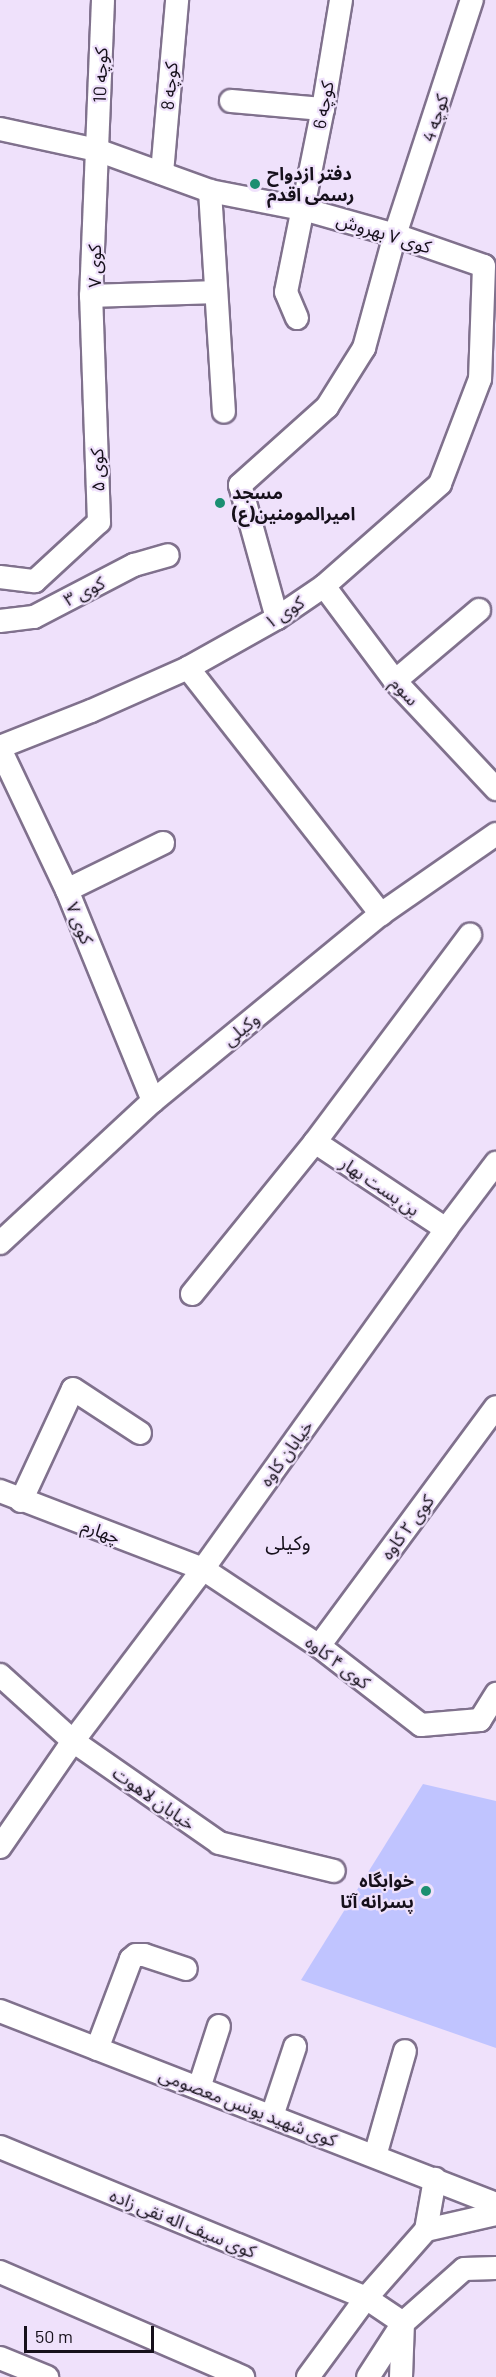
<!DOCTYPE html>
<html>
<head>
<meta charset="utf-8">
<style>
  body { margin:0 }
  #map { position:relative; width:496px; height:2377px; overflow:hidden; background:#efe1fb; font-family:Barlow,"Noto Sans Arabic",sans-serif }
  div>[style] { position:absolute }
  .building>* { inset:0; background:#c0c4ff }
  .roads { filter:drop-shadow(2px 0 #80718d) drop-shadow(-2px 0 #80718d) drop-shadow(0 2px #80718d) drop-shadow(0 -2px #80718d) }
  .minor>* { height:22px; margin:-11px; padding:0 11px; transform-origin:11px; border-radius:11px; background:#fff }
  .dots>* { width:16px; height:16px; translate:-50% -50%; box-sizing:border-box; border:3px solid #efe1fb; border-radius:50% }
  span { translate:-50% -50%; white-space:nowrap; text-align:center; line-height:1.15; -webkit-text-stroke:4.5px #efe1fb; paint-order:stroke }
  .street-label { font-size:18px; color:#16101b }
  .poi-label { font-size:18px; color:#16101b; font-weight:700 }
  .left { translate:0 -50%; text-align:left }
  .right { translate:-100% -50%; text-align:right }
  .neighbourhood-label { font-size:20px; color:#16101b }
  .scale { position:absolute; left:24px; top:2326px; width:130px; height:27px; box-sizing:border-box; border:3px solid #16101b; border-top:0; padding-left:8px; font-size:18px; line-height:21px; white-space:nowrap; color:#16101b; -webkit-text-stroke:4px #efe1fb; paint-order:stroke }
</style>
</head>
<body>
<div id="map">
  <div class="building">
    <div style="clip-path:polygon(423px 1784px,496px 1801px,496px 2048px,301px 1980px)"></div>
  </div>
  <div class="roads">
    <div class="minor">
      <div style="left:103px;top:0;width:296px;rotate:92.3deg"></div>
      <div style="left:91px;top:296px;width:125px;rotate:-1.8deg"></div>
      <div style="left:231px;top:101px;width:92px;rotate:5deg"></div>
      <div style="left:0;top:129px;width:99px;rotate:12.2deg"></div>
      <div style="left:97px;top:150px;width:120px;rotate:19.9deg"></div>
      <div style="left:210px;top:191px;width:95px;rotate:11deg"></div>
      <div style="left:303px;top:209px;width:96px;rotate:15.8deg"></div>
      <div style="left:395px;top:235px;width:94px;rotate:19.2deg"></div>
      <div style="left:484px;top:266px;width:113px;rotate:92deg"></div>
      <div style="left:480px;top:379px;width:112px;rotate:110.9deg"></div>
      <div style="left:440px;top:484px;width:154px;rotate:138.7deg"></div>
      <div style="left:324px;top:586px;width:57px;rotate:145.8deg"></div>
      <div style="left:277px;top:618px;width:102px;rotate:150.7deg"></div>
      <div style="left:188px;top:668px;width:106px;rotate:156.1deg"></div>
      <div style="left:91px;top:711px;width:98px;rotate:158.4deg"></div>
      <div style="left:162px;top:173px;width:174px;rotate:-85deg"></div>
      <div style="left:210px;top:191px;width:221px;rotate:86.4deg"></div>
      <div style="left:297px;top:318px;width:28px;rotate:-113deg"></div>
      <div style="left:286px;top:292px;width:187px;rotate:-78.6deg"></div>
      <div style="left:323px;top:109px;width:110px;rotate:-80.6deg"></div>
      <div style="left:0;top:577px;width:35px;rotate:7deg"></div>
      <div style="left:35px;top:581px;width:87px;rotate:-42.7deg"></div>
      <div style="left:99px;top:522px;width:226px;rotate:-92deg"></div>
      <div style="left:324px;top:586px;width:119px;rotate:53.2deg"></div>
      <div style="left:395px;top:681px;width:148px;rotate:46.9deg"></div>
      <div style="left:277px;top:618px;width:138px;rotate:-105.5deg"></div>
      <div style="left:240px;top:485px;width:117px;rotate:-41.9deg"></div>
      <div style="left:327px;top:407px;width:70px;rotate:-57.9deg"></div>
      <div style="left:364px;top:348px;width:117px;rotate:-74.7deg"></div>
      <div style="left:395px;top:235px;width:247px;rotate:-71.9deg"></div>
      <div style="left:0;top:621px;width:34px;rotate:-7deg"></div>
      <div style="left:34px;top:617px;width:113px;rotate:-27.5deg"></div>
      <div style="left:134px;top:565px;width:35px;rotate:-16deg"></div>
      <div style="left:188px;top:668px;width:313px;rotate:51.9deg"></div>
      <div style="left:395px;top:681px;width:110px;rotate:-40.2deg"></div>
      <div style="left:0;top:749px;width:156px;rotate:64.6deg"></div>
      <div style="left:67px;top:890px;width:228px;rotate:67.8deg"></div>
      <div style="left:67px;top:890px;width:107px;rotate:-26.1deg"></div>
      <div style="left:315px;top:1142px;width:157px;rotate:33.6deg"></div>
      <div style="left:0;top:1243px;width:209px;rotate:-42.9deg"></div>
      <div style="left:153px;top:1101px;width:295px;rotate:-39.4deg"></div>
      <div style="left:381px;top:914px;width:140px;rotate:-34.8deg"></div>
      <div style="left:192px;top:1294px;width:196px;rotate:-51deg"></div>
      <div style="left:315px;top:1142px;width:259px;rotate:-53.2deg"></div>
      <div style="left:0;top:1491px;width:217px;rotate:21deg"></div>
      <div style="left:203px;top:1569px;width:139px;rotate:33.6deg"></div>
      <div style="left:319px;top:1646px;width:129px;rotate:37.8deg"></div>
      <div style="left:421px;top:1725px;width:59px;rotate:-4.8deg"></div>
      <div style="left:480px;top:1720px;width:31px;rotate:-58deg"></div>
      <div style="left:21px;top:1501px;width:123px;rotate:-65.1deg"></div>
      <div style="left:73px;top:1389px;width:80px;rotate:33.3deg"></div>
      <div style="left:319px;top:1646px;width:297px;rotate:-53.5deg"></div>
      <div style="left:0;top:1675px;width:98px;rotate:42.1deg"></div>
      <div style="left:73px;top:1741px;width:178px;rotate:34.9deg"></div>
      <div style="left:219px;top:1843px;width:118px;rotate:13.7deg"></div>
      <div style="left:0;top:1847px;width:129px;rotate:-55.4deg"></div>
      <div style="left:73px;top:1741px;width:216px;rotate:-52.9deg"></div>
      <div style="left:203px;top:1569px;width:418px;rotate:-54.4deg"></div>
      <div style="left:446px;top:1229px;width:83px;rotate:-52.9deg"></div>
      <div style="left:0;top:2011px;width:532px;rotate:21.26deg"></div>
      <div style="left:97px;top:2049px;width:96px;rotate:-69.3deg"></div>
      <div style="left:131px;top:1959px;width:6px;rotate:-39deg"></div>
      <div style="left:136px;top:1955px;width:8px"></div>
      <div style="left:144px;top:1955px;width:44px;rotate:18.4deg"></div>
      <div style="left:199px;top:2088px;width:65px;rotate:-72.1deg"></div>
      <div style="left:272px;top:2116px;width:73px;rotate:-71.6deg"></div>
      <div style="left:0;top:2147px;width:396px;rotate:22.4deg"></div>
      <div style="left:366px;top:2298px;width:45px;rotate:34deg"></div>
      <div style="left:403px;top:2323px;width:64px;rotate:122.9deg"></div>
      <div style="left:375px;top:2156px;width:109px;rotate:-74.1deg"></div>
      <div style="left:426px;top:2230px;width:72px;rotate:-12.9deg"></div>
      <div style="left:0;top:2272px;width:265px;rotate:23.4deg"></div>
      <div style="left:0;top:2358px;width:51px;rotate:22deg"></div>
      <div style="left:308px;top:2377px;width:98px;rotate:-53.7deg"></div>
      <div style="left:366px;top:2298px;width:91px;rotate:-48.6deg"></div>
      <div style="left:426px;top:2230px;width:52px;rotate:-80deg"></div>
      <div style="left:401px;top:2377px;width:54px;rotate:-87.9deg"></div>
      <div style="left:403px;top:2323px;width:81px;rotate:-41.5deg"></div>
      <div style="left:464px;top:2269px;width:32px;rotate:-2deg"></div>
    </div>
  </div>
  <div class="dots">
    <div style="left:255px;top:184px;background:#1b8f72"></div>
    <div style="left:220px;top:503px;background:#1b8f72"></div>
    <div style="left:426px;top:1891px;background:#1b8f72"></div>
  </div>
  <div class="street-label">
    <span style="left:100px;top:75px;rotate:-88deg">کوچه 10</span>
    <span style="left:169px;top:86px;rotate:-85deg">کوچه 8</span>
    <span style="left:323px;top:105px;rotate:-80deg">کوچه 6</span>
    <span style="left:435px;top:118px;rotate:-72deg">کوچه 4</span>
    <span style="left:384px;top:233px;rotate:17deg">کوی ۷ بهروش</span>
    <span style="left:94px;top:266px;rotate:-90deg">کوی ۷</span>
    <span style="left:97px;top:470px;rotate:-92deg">کوی ۵</span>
    <span style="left:84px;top:591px;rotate:-27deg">کوی ۳</span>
    <span style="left:284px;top:612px;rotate:-33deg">کوی ۱</span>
    <span style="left:405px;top:691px;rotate:48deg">سوم</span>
    <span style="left:80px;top:923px;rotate:68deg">کوی ۷</span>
    <span style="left:241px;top:1029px;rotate:-39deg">وکیلی</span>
    <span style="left:380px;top:1186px;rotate:34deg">بن بست بهار</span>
    <span style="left:286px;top:1453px;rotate:-54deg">خیابان کاوه</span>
    <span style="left:407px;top:1527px;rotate:-53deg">کوی ۲ کاوه</span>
    <span style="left:101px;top:1531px;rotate:20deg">چهارم</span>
    <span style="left:338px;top:1662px;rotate:37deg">کوی ۴ کاوه</span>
    <span style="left:154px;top:1798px;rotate:35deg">خیابان لاهوت</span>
    <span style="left:248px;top:2107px;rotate:21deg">کوی شهید یونس معصومی</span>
    <span style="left:183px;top:2223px;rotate:22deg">کوی سیف اله نقی زاده</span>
  </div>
  <div class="poi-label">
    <span class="left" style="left:267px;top:184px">دفتر ازدواح<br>رسمی اقدم</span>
    <span class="left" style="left:232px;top:503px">مسجد<br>امیرالمومنین(ع)</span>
    <span class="right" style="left:414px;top:1891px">خوابگاه<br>پسرانه آتا</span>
  </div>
  <div class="neighbourhood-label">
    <span style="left:288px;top:1542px">وکیلی</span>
  </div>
  <div class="scale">50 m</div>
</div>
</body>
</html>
